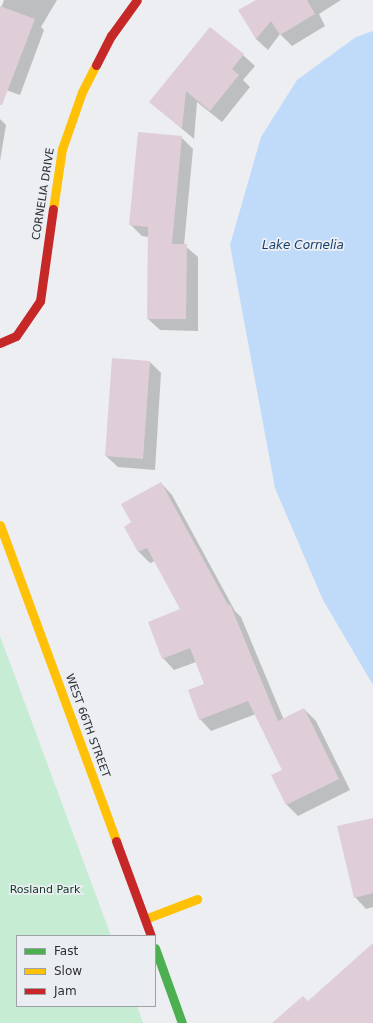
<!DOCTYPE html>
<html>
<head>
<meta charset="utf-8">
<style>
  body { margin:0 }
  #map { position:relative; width:373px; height:1023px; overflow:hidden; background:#eceef1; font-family:"DejaVu Sans",sans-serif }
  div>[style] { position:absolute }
  .green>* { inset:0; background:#c6ecd3 }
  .water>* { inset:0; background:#c0daf9 }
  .shadow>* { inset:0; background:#0003 }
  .building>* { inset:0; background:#dfced7 }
  .fast>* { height:9px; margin:-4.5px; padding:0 4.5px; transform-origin:4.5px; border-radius:4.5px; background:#4caf50 }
  .slow>* { height:9px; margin:-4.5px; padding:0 4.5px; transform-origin:4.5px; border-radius:4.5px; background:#ffc107 }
  .jam>* { height:9px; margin:-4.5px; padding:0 4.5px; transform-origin:4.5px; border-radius:4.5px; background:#c62828 }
  span { translate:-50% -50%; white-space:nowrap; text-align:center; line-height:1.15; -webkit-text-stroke:3.5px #eaeef3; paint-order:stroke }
  .street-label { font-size:11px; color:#2c2e30 }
  .park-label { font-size:11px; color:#123720 }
  .water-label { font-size:12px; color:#153e6b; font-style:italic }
  .legend { position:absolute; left:16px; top:935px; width:140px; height:72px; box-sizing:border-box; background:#eaeef3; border:1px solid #9ea1a5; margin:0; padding:5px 7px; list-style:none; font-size:12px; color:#2c2e30 }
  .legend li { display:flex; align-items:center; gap:8px; height:20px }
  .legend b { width:20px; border:1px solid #9ea1a5 }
</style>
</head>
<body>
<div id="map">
  <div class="green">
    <div style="clip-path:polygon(0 636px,111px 936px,17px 936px,17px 1006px,137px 1006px,143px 1023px,0 1023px)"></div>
  </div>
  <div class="water">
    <div style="clip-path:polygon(373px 31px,373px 685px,323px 600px,275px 488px,230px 245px,261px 137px,297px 80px,356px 37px)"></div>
  </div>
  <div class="shadow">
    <div style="clip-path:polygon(4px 0,57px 0,41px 27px,44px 30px,20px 95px,0 88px,0 11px)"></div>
    <div style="clip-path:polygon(258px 0,341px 0,319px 14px,325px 26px,292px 46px,280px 34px,268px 50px,256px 39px,240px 11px)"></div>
    <div style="clip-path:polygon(243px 55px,255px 66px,243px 80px,250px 87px,222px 122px,197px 102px,194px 139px,151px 102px)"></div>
    <div style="clip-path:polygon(0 119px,6px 125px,0 161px)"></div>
    <div style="clip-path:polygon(181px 137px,193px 149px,184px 245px,198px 257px,198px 331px,160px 330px,148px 319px,148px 237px,142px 236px,130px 224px)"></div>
    <div style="clip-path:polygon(150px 362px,161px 373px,155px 470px,118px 467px,106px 456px)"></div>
    <div style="clip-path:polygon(161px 483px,172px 495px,235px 611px,241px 617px,284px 720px,304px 709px,316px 721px,350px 790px,298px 816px,287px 805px,283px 770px,256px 714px,211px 731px,200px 719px,205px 685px,196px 662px,174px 670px,163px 658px,182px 610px,155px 561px,150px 563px,139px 552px,125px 527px,133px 523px)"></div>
    <div style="clip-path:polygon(373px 819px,373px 907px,366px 909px,355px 897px)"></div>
  </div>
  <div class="building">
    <div style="clip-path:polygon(256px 0,307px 0,315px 14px,280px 35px,271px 21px,256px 39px,238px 10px)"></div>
    <div style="clip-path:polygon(0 6px,35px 19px,2px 105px,0 105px)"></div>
    <div style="clip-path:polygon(210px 27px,244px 54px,232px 69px,239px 75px,210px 111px,186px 91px,182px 129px,149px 102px)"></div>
    <div style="clip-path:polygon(138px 132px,182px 136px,172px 244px,187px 244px,186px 319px,147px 319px,148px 227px,129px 225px)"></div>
    <div style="clip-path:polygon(112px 358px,150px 361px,143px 459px,105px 456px)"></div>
    <div style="clip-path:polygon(161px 482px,228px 605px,230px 604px,278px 721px,304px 708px,339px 779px,286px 805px,271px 775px,282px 770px,248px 701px,199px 720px,188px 690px,204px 684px,190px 648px,162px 659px,148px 622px,180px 609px,147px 548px,138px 552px,124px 527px,131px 522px,121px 504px)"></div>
    <div style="clip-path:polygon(373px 818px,373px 893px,354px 898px,337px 826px)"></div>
    <div style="clip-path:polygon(373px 943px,373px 1023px,272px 1023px,303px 996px,308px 1001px)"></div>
  </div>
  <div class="fast">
    <div style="left:155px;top:948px;width:80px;rotate:70.2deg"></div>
  </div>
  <div class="slow">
    <div style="left:53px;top:209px;width:61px;rotate:-81.5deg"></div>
    <div style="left:62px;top:149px;width:60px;rotate:-70.7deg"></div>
    <div style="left:82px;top:92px;width:30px;rotate:-63deg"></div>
    <div style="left:0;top:525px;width:337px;rotate:69.8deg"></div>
    <div style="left:145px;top:919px;width:56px;rotate:-21deg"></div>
  </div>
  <div class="jam">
    <div style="left:96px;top:65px;width:33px;rotate:-63deg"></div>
    <div style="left:111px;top:36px;width:44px;rotate:-54.2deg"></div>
    <div style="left:0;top:343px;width:17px;rotate:-24deg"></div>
    <div style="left:16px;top:336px;width:42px;rotate:-55.6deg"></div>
    <div style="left:40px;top:301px;width:93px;rotate:-82deg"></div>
    <div style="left:116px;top:841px;width:101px;rotate:69.8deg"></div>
  </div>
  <div class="street-label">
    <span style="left:44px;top:194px;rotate:-81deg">CORNELIA DRIVE</span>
    <span style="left:87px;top:726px;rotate:70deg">WEST 66TH STREET</span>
  </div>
  <div class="park-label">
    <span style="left:45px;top:890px">Rosland Park</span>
  </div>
  <div class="water-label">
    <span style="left:303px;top:246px">Lake Cornelia</span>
  </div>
  <ul class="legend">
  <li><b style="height:5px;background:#4caf50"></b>Fast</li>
  <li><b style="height:5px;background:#ffc107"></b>Slow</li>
  <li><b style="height:5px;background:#c62828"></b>Jam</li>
  </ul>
</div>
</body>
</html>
